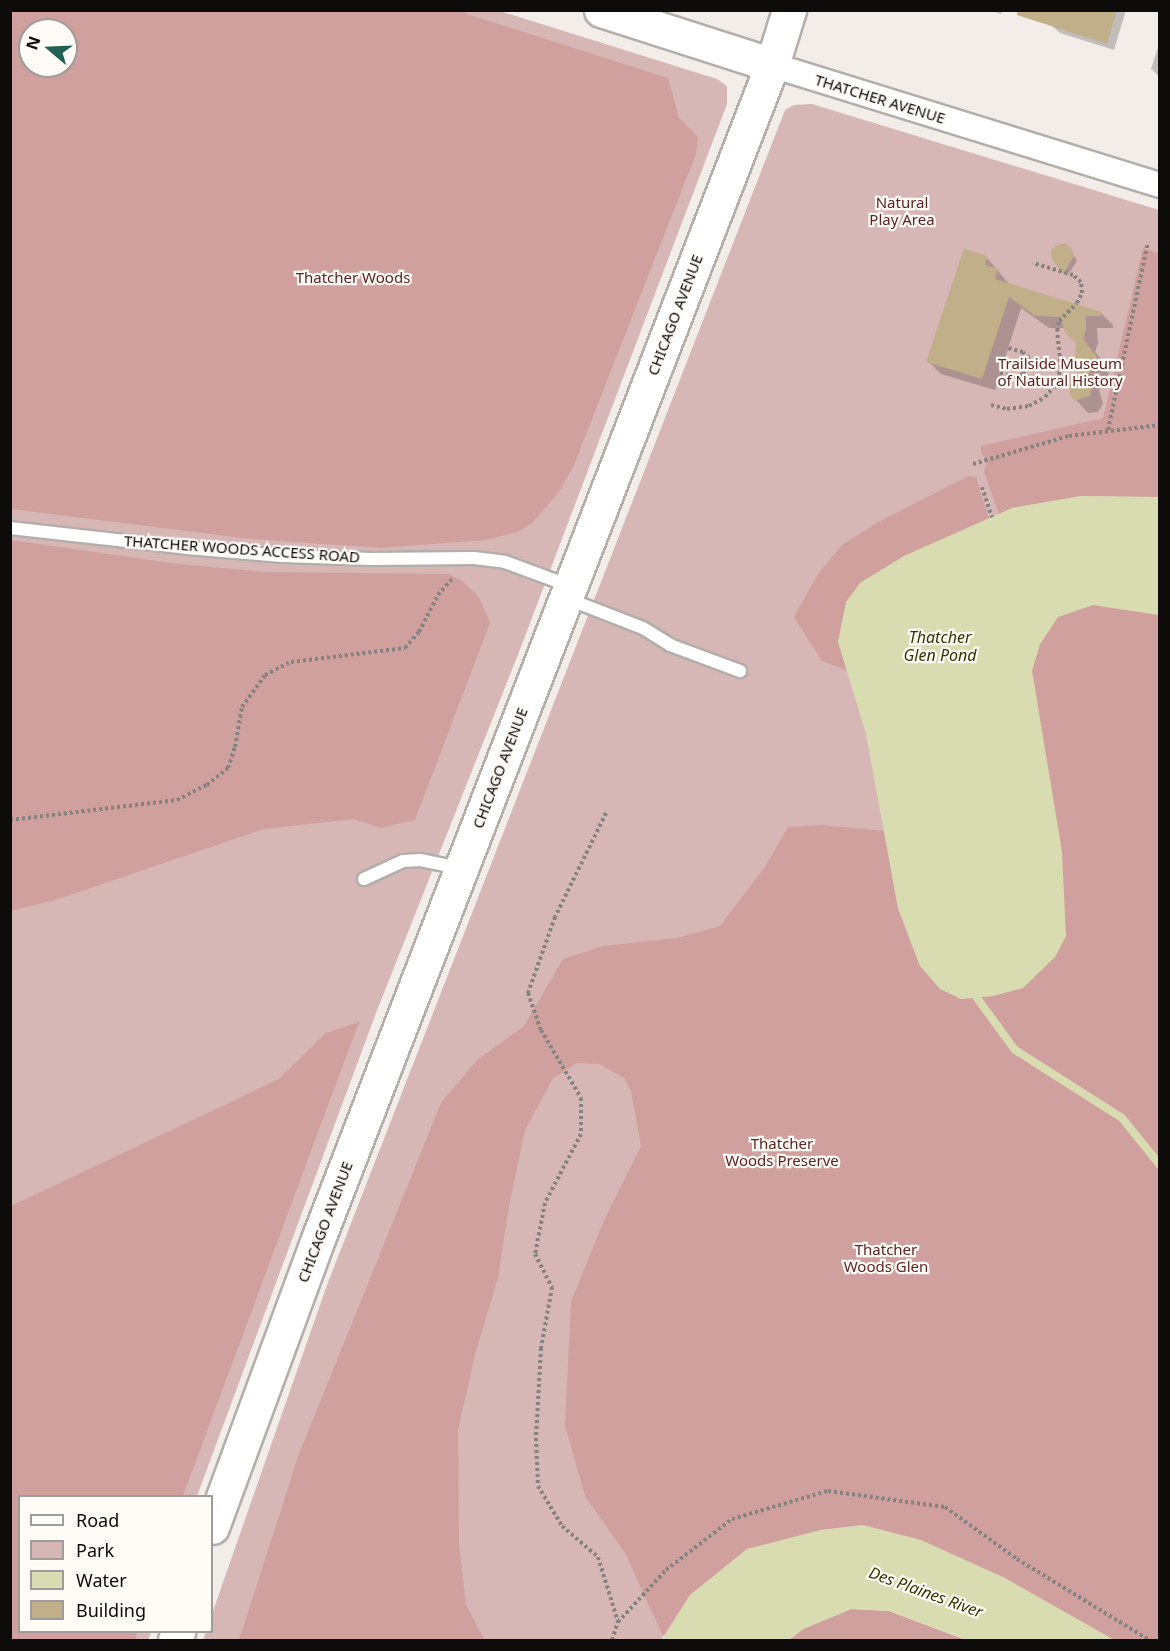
<!DOCTYPE html>
<html>
<head>
<meta charset="utf-8">
<style>
  body { margin:0 }
  #map { position:relative; width:1170px; height:1651px; overflow:hidden; background:#f2ede9; font-family:"Noto Sans",sans-serif }
  div>[style] { position:absolute }
  .green>* { inset:0; background:#d7b7b5 }
  .forest>* { inset:0; background:#cfa09e }
  .water>* { inset:0; background:#d9dbb1 }
  .shadow>* { inset:0; background:#0003 }
  .stream>* { height:8px; margin:-4px; padding:0 4px; transform-origin:4px; border-radius:4px; background:#d9dbb1 }
  .building>* { inset:0; background:#c0af89 }
  .path>* { height:4px; margin-top:-2px; transform-origin:0; background:repeating-linear-gradient(90deg,#85827f 0 3px,transparent 0 6px) }
  .roads { filter:drop-shadow(2px 0 #b3aeaa) drop-shadow(-2px 0 #b3aeaa) drop-shadow(0 2px #b3aeaa) drop-shadow(0 -2px #b3aeaa) }
  .lane>* { height:12px; margin:-6px; padding:0 6px; transform-origin:6px; border-radius:6px; background:#fff }
  .street>* { height:24px; margin:-12px; padding:0 12px; transform-origin:12px; border-radius:12px; background:#fff }
  .secondary>* { height:33px; margin:-16.5px; padding:0 16.5px; transform-origin:16.5px; border-radius:16.5px; background:#fff }
  span { translate:-50% -50%; white-space:nowrap; text-align:center; line-height:1.15; -webkit-text-stroke:4.5px #fffbf7; paint-order:stroke }
  .street-label { font-size:15px; color:#0e0c0b }
  .park-label { font-size:15px; color:#5d2324 }
  .water-label { font-size:16px; color:#353400; font-style:italic }
  .frame { position:absolute; inset:0; border:12px solid #0e0c0b; pointer-events:none }
  .legend { position:absolute; left:18px; top:1495px; width:195px; height:138px; box-sizing:border-box; background:#fffbf7; border:2px solid #9f9b99; margin:0; padding:8px 10px; list-style:none; font-size:18px; color:#0e0c0b }
  .legend li { display:flex; align-items:center; gap:12px; height:30px }
  .legend b { width:30px; border:2px solid #9f9b99 }
  .north { position:absolute; left:18px; top:18px; width:60px; height:60px; box-sizing:border-box; background:#fffbf7; border:2px solid #9f9b99; border-radius:50%; rotate:289deg; font-size:16px; font-weight:700; line-height:24px; text-align:center; color:#0e0c0b }
  .north::after { content:''; display:block; margin:auto; width:21px; height:27px; background:#1f6252; clip-path:polygon(50% 0,100% 100%,50% 72%,0 100%) }
</style>
</head>
<body>
<div id="map">
  <div class="green">
    <div style="clip-path:polygon(evenodd,11px 11px,500px 11px,717px 79px,727px 86px,727px 104px,519px 652px,376px 1013px,197px 1496px,20px 1496px,20px 1632px,151px 1632px,148px 1640px,11px 1640px,11px 11px,30px 30px,66px 30px,66px 66px,30px 66px,30px 30px)"></div>
    <div style="clip-path:polygon(812px 104px,1159px 210px,1159px 1640px,1114px 1640px,1003px 1577px,663px 1636px,662px 1640px,203px 1640px,206px 1632px,212px 1632px,212px 1614px,327px 1285px,785px 110px,794px 105px)"></div>
  </div>
  <div class="forest">
    <div style="clip-path:polygon(evenodd,11px 10px,463px 11px,467px 14px,668px 78px,679px 118px,698px 137px,696px 154px,574px 465px,559px 492px,533px 522px,518px 532px,485px 540px,381px 548px,250px 539px,11px 509px,11px 10px,30px 30px,66px 30px,66px 66px,30px 66px,30px 30px)"></div>
    <div style="clip-path:polygon(1143px 248px,1159px 253px,1159px 497px,1081px 496px,1012px 508px,999px 514px,984px 472px,987px 462px,981px 452px,981px 446px,1103px 418px)"></div>
    <div style="clip-path:polygon(968px 476px,976px 477px,989px 519px,904px 556px,860px 583px,838px 642px,848px 671px,822px 661px,794px 617px,818px 574px,842px 545px,878px 522px)"></div>
    <div style="clip-path:polygon(11px 540px,178px 564px,266px 572px,449px 574px,462px 581px,479px 597px,490px 623px,415px 820px,380px 828px,354px 819px,264px 829px,55px 900px,11px 911px)"></div>
    <div style="clip-path:polygon(1093px 605px,1159px 615px,1159px 1640px,1114px 1640px,1003px 1577px,863px 1525px,821px 1530px,747px 1549px,690px 1595px,663px 1636px,625px 1553px,585px 1496px,565px 1425px,571px 1302px,605px 1218px,641px 1146px,631px 1091px,624px 1078px,599px 1064px,577px 1063px,553px 1078px,525px 1130px,509px 1206px,498px 1278px,476px 1351px,458px 1429px,459px 1543px,466px 1605px,485px 1640px,239px 1640px,299px 1454px,441px 1103px,477px 1060px,524px 1026px,563px 959px,603px 946px,677px 938px,720px 926px,765px 867px,788px 827px,822px 825px,884px 831px,898px 909px,920px 966px,961px 999px,993px 996px,1023px 988px,1054px 957px,1062px 852px,1032px 670px,1040px 644px,1058px 617px)"></div>
    <div style="clip-path:polygon(359px 1022px,183px 1496px,20px 1496px,20px 1632px,137px 1632px,135px 1640px,11px 1640px,11px 1206px,279px 1079px,326px 1033px)"></div>
    <div style="clip-path:polygon(851px 1609px,889px 1611px,966px 1640px,789px 1640px,803px 1629px)"></div>
  </div>
  <div class="water">
    <div style="clip-path:polygon(1081px 496px,1159px 497px,1159px 615px,1093px 605px,1058px 617px,1040px 644px,1032px 671px,1062px 852px,1066px 936px,1055px 957px,1023px 988px,993px 996px,961px 999px,940px 989px,920px 966px,898px 908px,866px 734px,838px 642px,846px 602px,860px 583px,904px 556px,1012px 508px)"></div>
    <div style="clip-path:polygon(863px 1525px,921px 1540px,1003px 1577px,1114px 1640px,966px 1640px,889px 1611px,851px 1609px,803px 1629px,789px 1640px,662px 1640px,690px 1595px,747px 1549px,821px 1530px)"></div>
  </div>
  <div class="shadow">
    <div style="clip-path:polygon(989px 10px,1002px 10px,1001px 14px)"></div>
    <div style="clip-path:polygon(1057px 10px,1126px 10px,1114px 50px,1060px 33px,1052px 26px)"></div>
    <div style="clip-path:polygon(1160px 41px,1160px 77px,1151px 69px)"></div>
    <div style="clip-path:polygon(1071px 250px,1077px 261px,1067px 276px,1054px 259px)"></div>
    <div style="clip-path:polygon(987px 258px,1010px 285px,1101px 313px,1113px 325px,1113px 328px,1097px 328px,1098px 343px,1095px 352px,1108px 367px,1109px 373px,1099px 390px,1103px 404px,1098px 412px,1088px 413px,1076px 400px,1081px 373px,1077px 344px,1065px 328px,1049px 328px,1021px 308px,995px 390px,941px 374px,928px 361px)"></div>
  </div>
  <div class="stream">
    <div style="left:977px;top:998px;width:64px;rotate:53.8deg"></div>
    <div style="left:1015px;top:1050px;width:127px;rotate:32.4deg"></div>
    <div style="left:1122px;top:1118px;width:60px;rotate:51deg"></div>
  </div>
  <div class="building">
    <div style="clip-path:polygon(1018px 10px,1117px 10px,1107px 44px,1017px 15px)"></div>
    <div style="clip-path:polygon(1065px 243px,1072px 249px,1074px 256px,1063px 274px,1052px 260px,1051px 251px,1055px 246px)"></div>
    <div style="clip-path:polygon(964px 249px,987px 256px,985px 265px,998px 269px,995px 279px,1102px 312px,1101px 316px,1086px 316px,1086px 330px,1083px 339px,1097px 357px,1096px 363px,1087px 377px,1091px 388px,1090px 396px,1074px 401px,1070px 394px,1070px 384px,1079px 372px,1075px 360px,1076px 343px,1065px 333px,1061px 317px,1035px 316px,1009px 297px,982px 379px,926px 362px)"></div>
  </div>
  <div class="path">
    <div style="left:1000px;top:373px;width:16px;rotate:15deg"></div>
    <div style="left:1015px;top:377px;width:9px;rotate:-21deg"></div>
    <div style="left:1023px;top:374px;width:9px;rotate:-54deg"></div>
    <div style="left:1028px;top:367px;width:9px;rotate:-84deg"></div>
    <div style="left:1029px;top:358px;width:8px;rotate:-135deg"></div>
    <div style="left:1023px;top:352px;width:16px;rotate:-165deg"></div>
    <div style="left:991px;top:405px;width:16px;rotate:14deg"></div>
    <div style="left:1007px;top:409px;width:22px;rotate:-8deg"></div>
    <div style="left:1029px;top:406px;width:18px;rotate:-29deg"></div>
    <div style="left:1045px;top:397px;width:15px;rotate:-48deg"></div>
    <div style="left:1055px;top:386px;width:19px;rotate:-72deg"></div>
    <div style="left:1061px;top:368px;width:37px;rotate:-96deg"></div>
    <div style="left:1057px;top:331px;width:10px;rotate:-79deg"></div>
    <div style="left:1059px;top:321px;width:25px;rotate:-45deg"></div>
    <div style="left:1077px;top:303px;width:11px;rotate:-63deg"></div>
    <div style="left:1082px;top:293px;width:11px;rotate:-95deg"></div>
    <div style="left:1081px;top:282px;width:11px;rotate:-139deg"></div>
    <div style="left:1073px;top:275px;width:42px;rotate:-163.3deg"></div>
    <div style="left:1108px;top:430px;width:192px;rotate:-78deg"></div>
    <div style="left:973px;top:464px;width:100px;rotate:-16.3deg"></div>
    <div style="left:1069px;top:436px;width:92px;rotate:-6.9deg"></div>
    <div style="left:982px;top:487px;width:32px;rotate:72deg"></div>
    <div style="left:606px;top:813px;width:116px;rotate:116.1deg"></div>
    <div style="left:555px;top:917px;width:81px;rotate:109.6deg"></div>
    <div style="left:528px;top:993px;width:39px;rotate:71deg"></div>
    <div style="left:541px;top:1030px;width:79px;rotate:59.5deg"></div>
    <div style="left:581px;top:1098px;width:36px;rotate:90deg"></div>
    <div style="left:581px;top:1134px;width:78px;rotate:117.6deg"></div>
    <div style="left:545px;top:1203px;width:52px;rotate:101.1deg"></div>
    <div style="left:535px;top:1254px;width:37px;rotate:63deg"></div>
    <div style="left:552px;top:1287px;width:62px;rotate:100.2deg"></div>
    <div style="left:541px;top:1348px;width:90px;rotate:93.2deg"></div>
    <div style="left:536px;top:1438px;width:48px;rotate:87.6deg"></div>
    <div style="left:538px;top:1486px;width:47px;rotate:59deg"></div>
    <div style="left:562px;top:1526px;width:48px;rotate:40.7deg"></div>
    <div style="left:598px;top:1557px;width:68px;rotate:72.9deg"></div>
    <div style="left:10px;top:820px;width:168px;rotate:-6.8deg"></div>
    <div style="left:177px;top:800px;width:34px;rotate:-27deg"></div>
    <div style="left:207px;top:785px;width:27px;rotate:-39deg"></div>
    <div style="left:228px;top:768px;width:22px;rotate:-72deg"></div>
    <div style="left:235px;top:747px;width:41px;rotate:-80.1deg"></div>
    <div style="left:242px;top:707px;width:39px;rotate:-54deg"></div>
    <div style="left:265px;top:675px;width:29px;rotate:-27deg"></div>
    <div style="left:291px;top:662px;width:115px;rotate:-7deg"></div>
    <div style="left:405px;top:648px;width:21px;rotate:-49deg"></div>
    <div style="left:419px;top:632px;width:42px;rotate:-62.8deg"></div>
    <div style="left:438px;top:595px;width:23px;rotate:-49deg"></div>
    <div style="left:612px;top:1640px;width:19px;rotate:-72deg"></div>
    <div style="left:618px;top:1622px;width:71px;rotate:-47.3deg"></div>
    <div style="left:666px;top:1570px;width:83px;rotate:-37.7deg"></div>
    <div style="left:732px;top:1519px;width:100px;rotate:-16.3deg"></div>
    <div style="left:828px;top:1491px;width:118px;rotate:7.8deg"></div>
    <div style="left:945px;top:1507px;width:89px;rotate:35.8deg"></div>
    <div style="left:1017px;top:1559px;width:155px;rotate:31.5deg"></div>
  </div>
  <div class="roads">
    <div class="lane">
      <div style="left:10px;top:528px;width:178px;rotate:6.4deg"></div>
      <div style="left:187px;top:548px;width:96px;rotate:4.8deg"></div>
      <div style="left:283px;top:556px;width:89px;rotate:1.9deg"></div>
      <div style="left:372px;top:559px;width:102px;rotate:-0.6deg"></div>
      <div style="left:474px;top:558px;width:31px;rotate:7deg"></div>
      <div style="left:505px;top:562px;width:69px;rotate:20.3deg"></div>
      <div style="left:568px;top:599px;width:80px;rotate:21.1deg"></div>
      <div style="left:643px;top:628px;width:32px;rotate:32deg"></div>
      <div style="left:670px;top:645px;width:75px;rotate:20.4deg"></div>
      <div style="left:364px;top:879px;width:43px;rotate:-24.8deg"></div>
      <div style="left:403px;top:861px;width:17px;rotate:-3deg"></div>
      <div style="left:420px;top:860px;width:41px;rotate:11.3deg"></div>
    </div>
    <div class="street">
      <div style="left:772px;top:65px;width:406px;rotate:17.2deg"></div>
    </div>
    <div class="secondary">
      <div style="left:601px;top:10px;width:180px;rotate:17.8deg"></div>
      <div style="left:212px;top:1527px;width:307px;rotate:-69.8deg"></div>
      <div style="left:318px;top:1239px;width:1259px;rotate:-68.86deg"></div>
      <div style="left:772px;top:65px;width:58px;rotate:-72.8deg"></div>
      <div style="left:175px;top:1640px;width:9px;rotate:-69deg"></div>
    </div>
  </div>
  <div class="street-label">
    <span style="left:880px;top:99px;rotate:17deg">THATCHER AVENUE</span>
    <span style="left:675px;top:315px;rotate:-69deg">CHICAGO AVENUE</span>
    <span style="left:242px;top:549px;rotate:4deg">THATCHER WOODS ACCESS ROAD</span>
    <span style="left:500px;top:768px;rotate:-69deg">CHICAGO AVENUE</span>
    <span style="left:325px;top:1222px;rotate:-69deg">CHICAGO AVENUE</span>
  </div>
  <div class="park-label">
    <span style="left:902px;top:211px">Natural<br>Play Area</span>
    <span style="left:353px;top:278px">Thatcher Woods</span>
    <span style="left:1060px;top:372px">Trailside Museum<br>of Natural History</span>
    <span style="left:782px;top:1152px">Thatcher<br>Woods Preserve</span>
    <span style="left:886px;top:1258px">Thatcher<br>Woods Glen</span>
  </div>
  <div class="water-label">
    <span style="left:940px;top:646px">Thatcher<br>Glen Pond</span>
    <span style="left:926px;top:1592px;rotate:20deg">Des Plaines River</span>
  </div>
  <div class="frame"></div>
  <ul class="legend">
  <li><b style="height:8px;background:#fff"></b>Road</li>
  <li><b style="height:16px;background:#d7b7b5"></b>Park</li>
  <li><b style="height:16px;background:#d9dbb1"></b>Water</li>
  <li><b style="height:16px;background:#c0af89"></b>Building</li>
  </ul>
  <div class="north">N</div>
</div>
</body>
</html>
